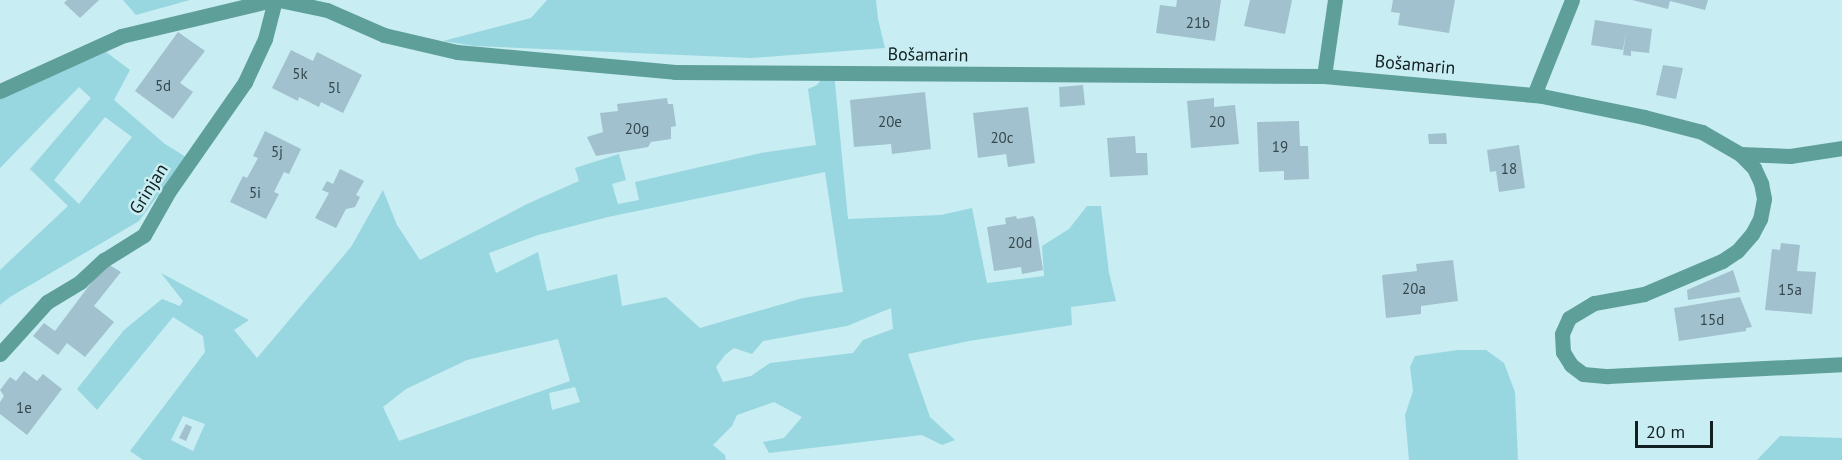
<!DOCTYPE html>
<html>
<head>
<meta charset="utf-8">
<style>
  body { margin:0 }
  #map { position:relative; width:1842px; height:460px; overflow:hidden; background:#c8edf2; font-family:"PT Sans",sans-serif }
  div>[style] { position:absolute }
  .green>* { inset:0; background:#98d7e0 }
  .building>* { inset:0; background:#a1c1ce }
  .minor>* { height:15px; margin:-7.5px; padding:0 7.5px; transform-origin:7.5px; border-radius:7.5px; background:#5e9f99 }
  span { translate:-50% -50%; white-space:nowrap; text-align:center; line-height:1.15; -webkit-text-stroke:5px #c8edf2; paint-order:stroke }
  .number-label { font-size:15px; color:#36484d }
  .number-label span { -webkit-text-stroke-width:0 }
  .street-label { font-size:18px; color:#122022 }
  .scale { position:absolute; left:1635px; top:421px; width:78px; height:27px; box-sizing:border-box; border:3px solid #122022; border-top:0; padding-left:8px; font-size:18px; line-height:21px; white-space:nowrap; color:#122022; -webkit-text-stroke:4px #c8edf2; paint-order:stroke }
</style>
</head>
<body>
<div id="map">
  <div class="green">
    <div style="clip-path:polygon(123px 0,190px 0,136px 15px)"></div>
    <div style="clip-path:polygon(547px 0,876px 0,878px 19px,885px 48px,751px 58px,474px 46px,443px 41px,531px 18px)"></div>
    <div style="clip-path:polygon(evenodd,106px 52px,130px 70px,114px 100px,165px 144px,186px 157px,139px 221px,10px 297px,0 305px,0 270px,68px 206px,30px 169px,91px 98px,79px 87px,0 168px,0 99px,106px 52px,105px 117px,132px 137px,79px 204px,54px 180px,105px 117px)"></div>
    <div style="clip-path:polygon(evenodd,834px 73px,848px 219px,941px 215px,972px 208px,987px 283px,1044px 276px,1042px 246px,1069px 229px,1087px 206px,1101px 206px,1109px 273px,1116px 301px,1071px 307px,1072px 325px,969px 341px,908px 354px,930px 417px,955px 440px,942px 445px,922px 435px,769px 453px,763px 442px,784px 438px,802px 417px,774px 402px,737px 415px,732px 426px,713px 445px,725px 455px,726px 460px,143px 460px,130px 451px,205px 352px,203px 336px,173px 317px,97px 410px,77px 389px,124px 330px,162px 299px,180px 306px,183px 301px,161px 273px,249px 320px,234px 330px,257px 358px,351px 247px,383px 190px,397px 225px,420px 260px,527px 204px,579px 181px,575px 168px,619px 154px,626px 180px,612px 184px,618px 204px,639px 200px,635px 182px,761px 153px,816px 145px,808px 89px,817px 85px,825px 75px,834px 73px,825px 172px,843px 292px,803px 298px,700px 328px,666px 297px,622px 306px,617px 274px,547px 291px,538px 252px,496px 273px,489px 253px,538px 235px,608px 217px,825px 172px,834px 73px,891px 308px,893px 329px,863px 340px,853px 353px,770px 363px,751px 376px,723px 382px,716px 367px,725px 355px,734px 348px,752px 354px,763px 341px,847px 326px,891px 308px,834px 73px,558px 339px,570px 381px,399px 441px,383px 407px,406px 389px,467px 360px,558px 339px,834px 73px,575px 387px,580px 402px,552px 410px,549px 393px,575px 387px,834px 73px,183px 416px,205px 424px,193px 451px,171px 440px,183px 416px)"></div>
    <div style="clip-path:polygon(1458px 350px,1486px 350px,1504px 363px,1515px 392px,1518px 460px,1409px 460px,1405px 415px,1413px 391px,1410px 367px,1415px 356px)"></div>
    <div style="clip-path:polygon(1780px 436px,1842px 438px,1842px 460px,1757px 460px)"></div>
  </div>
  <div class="building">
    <div style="clip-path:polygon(67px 0,99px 0,80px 18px,64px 3px)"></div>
    <div style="clip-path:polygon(1177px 0,1221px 0,1215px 41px,1156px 33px,1160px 5px,1176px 7px)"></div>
    <div style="clip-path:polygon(1250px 0,1292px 0,1285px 34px,1244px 26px)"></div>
    <div style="clip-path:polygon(1393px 0,1455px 0,1449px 33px,1398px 25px,1400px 13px,1391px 12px)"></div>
    <div style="clip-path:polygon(1632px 0,1708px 0,1705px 10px,1670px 1px,1668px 9px)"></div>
    <div style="clip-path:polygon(1595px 20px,1652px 29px,1649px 53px,1631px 51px,1631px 56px,1623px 55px,1626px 31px,1623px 50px,1591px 45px)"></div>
    <div style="clip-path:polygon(178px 32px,205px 51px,180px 83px,193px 92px,173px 119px,135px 91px)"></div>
    <div style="clip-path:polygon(291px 50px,313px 61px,317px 52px,362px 75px,343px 113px,321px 102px,319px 107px,299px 97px,298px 101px,272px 88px)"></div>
    <div style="clip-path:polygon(1663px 65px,1683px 68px,1676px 99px,1656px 95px)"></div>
    <div style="clip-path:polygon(1083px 85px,1085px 105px,1060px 107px,1059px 87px)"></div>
    <div style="clip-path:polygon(925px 92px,931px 149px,892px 154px,891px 144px,854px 147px,850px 100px)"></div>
    <div style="clip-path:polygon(667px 98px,668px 104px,673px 104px,676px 126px,671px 127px,671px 139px,651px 142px,648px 147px,596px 156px,587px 137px,603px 132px,600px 113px,618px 111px,617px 104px)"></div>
    <div style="clip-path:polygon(1214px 98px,1214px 107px,1235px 105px,1239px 144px,1191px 148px,1187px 101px)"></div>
    <div style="clip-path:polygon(1028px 107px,1035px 163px,1008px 167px,1006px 154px,978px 158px,973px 113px)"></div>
    <div style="clip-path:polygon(1299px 121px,1300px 146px,1308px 146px,1309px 179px,1284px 180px,1284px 171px,1259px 172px,1257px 122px)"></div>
    <div style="clip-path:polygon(265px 131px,301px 149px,289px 174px,284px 172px,274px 192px,279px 194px,266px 219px,230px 202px,243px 176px,247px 178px,258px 158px,253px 156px)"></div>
    <div style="clip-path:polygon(1446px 133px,1447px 144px,1429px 144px,1428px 134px)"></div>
    <div style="clip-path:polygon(1135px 136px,1136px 153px,1147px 153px,1148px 175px,1110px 177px,1107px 138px)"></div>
    <div style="clip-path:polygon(1519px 145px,1525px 188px,1499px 192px,1496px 171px,1490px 172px,1487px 150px)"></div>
    <div style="clip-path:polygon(340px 169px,364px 181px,356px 195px,360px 197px,355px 207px,346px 209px,336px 228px,315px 218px,329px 193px,322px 190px,327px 181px,333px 184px)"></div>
    <div style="clip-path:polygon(1016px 216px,1017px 219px,1033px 216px,1035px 219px,1043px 270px,1022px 274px,1021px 267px,994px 271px,987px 227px,1006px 224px,1005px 218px)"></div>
    <div style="clip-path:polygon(1781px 243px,1800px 245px,1797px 271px,1816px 272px,1812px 314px,1765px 310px,1772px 249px,1780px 250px)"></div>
    <div style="clip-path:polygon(1453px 260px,1458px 301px,1421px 306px,1421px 314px,1386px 318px,1382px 275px,1417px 271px,1416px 264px)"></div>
    <div style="clip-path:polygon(106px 263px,121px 272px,94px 306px,114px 322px,85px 357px,67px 343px,58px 355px,33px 336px,44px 323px,55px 331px)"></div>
    <div style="clip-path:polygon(1733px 270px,1740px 292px,1688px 300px,1687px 290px)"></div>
    <div style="clip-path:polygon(1740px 297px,1752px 327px,1746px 328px,1746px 331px,1679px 341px,1674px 308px)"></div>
    <div style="clip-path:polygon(24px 371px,37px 381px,43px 374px,62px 389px,27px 435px,0 414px,0 402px,4px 396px,0 390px,10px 377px,16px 381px)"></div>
    <div style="clip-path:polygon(186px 424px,192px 427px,186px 441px,179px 438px)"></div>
  </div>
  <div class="minor">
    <div style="left:279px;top:0;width:49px;rotate:11.8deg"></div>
    <div style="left:327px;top:10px;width:62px;rotate:23.7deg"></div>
    <div style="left:384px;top:35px;width:75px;rotate:13.1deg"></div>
    <div style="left:457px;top:52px;width:219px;rotate:5.2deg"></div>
    <div style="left:675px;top:72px;width:649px;rotate:0.35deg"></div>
    <div style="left:1324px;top:76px;width:219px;rotate:5.2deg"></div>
    <div style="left:1542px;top:96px;width:104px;rotate:11.6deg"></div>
    <div style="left:1644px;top:117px;width:60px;rotate:14.5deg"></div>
    <div style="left:1702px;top:132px;width:44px;rotate:30.1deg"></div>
    <div style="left:1740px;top:154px;width:20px;rotate:45deg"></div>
    <div style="left:1754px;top:168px;width:17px;rotate:65deg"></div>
    <div style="left:1761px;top:183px;width:16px;rotate:79deg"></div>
    <div style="left:1764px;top:199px;width:20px;rotate:101deg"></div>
    <div style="left:1760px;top:219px;width:17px;rotate:118deg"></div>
    <div style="left:1752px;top:234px;width:23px;rotate:131deg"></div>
    <div style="left:1737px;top:251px;width:18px;rotate:146deg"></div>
    <div style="left:1722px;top:261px;width:85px;rotate:157.1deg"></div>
    <div style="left:1644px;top:294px;width:51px;rotate:169.8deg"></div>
    <div style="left:1594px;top:303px;width:29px;rotate:149deg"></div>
    <div style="left:1569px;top:318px;width:17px;rotate:114deg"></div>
    <div style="left:1562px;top:334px;width:18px;rotate:87deg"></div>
    <div style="left:1563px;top:352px;width:15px;rotate:58deg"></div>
    <div style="left:1571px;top:365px;width:15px;rotate:37deg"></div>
    <div style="left:1583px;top:374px;width:25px;rotate:5deg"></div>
    <div style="left:1608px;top:376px;width:234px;rotate:-2.9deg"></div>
    <div style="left:1324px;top:76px;width:77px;rotate:-81.8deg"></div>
    <div style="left:0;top:91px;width:133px;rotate:-24.4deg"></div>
    <div style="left:121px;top:36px;width:155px;rotate:-13.4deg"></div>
    <div style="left:1534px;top:95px;width:102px;rotate:-68.2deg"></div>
    <div style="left:1740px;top:154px;width:50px;rotate:2.3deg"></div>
    <div style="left:1790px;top:156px;width:53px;rotate:-8.7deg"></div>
    <div style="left:0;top:354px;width:70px;rotate:-47.9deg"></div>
    <div style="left:47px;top:302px;width:39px;rotate:-31deg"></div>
    <div style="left:80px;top:282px;width:33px;rotate:-43deg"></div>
    <div style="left:104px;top:260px;width:47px;rotate:-32deg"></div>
    <div style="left:144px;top:235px;width:51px;rotate:-60.4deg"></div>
    <div style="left:169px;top:191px;width:133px;rotate:-55.1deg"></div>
    <div style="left:245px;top:82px;width:47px;rotate:-65.1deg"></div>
    <div style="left:265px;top:39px;width:40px;rotate:-75.6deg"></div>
  </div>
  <div class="number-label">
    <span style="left:1198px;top:23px">21b</span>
    <span style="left:300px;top:74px">5k</span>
    <span style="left:163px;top:86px">5d</span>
    <span style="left:334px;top:88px">5l</span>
    <span style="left:890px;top:122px">20e</span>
    <span style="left:1217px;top:122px">20</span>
    <span style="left:637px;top:129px">20g</span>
    <span style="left:1002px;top:138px">20c</span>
    <span style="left:1280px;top:147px">19</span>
    <span style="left:277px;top:152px">5j</span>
    <span style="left:1509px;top:169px">18</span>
    <span style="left:255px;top:193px">5i</span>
    <span style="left:1020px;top:243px">20d</span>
    <span style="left:1414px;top:289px">20a</span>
    <span style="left:1790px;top:290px">15a</span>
    <span style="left:1712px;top:320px">15d</span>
    <span style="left:24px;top:408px">1e</span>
  </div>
  <div class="street-label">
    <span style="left:928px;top:55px;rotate:1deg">Bošamarin</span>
    <span style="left:1415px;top:65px;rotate:5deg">Bošamarin</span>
    <span style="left:149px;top:189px;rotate:-58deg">Grinjan</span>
  </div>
  <div class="scale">20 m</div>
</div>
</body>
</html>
